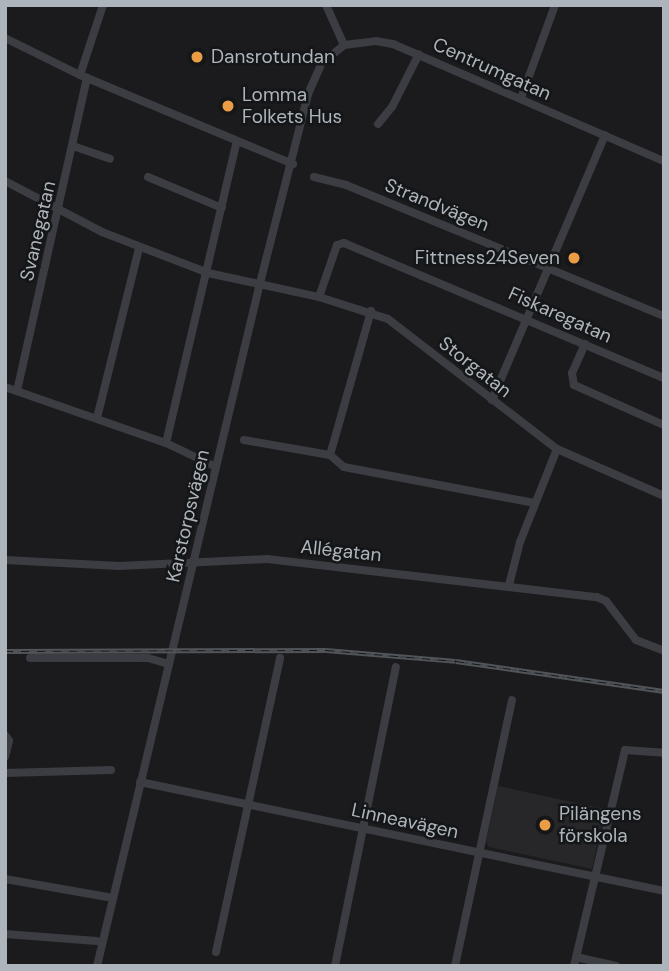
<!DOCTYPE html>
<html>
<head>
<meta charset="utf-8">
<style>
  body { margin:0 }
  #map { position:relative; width:669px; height:971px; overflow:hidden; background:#1b1b1d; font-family:"DM Sans",sans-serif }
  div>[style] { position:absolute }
  .built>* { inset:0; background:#27272a }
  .minor>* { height:8px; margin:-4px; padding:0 4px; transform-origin:4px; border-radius:4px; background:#3c3d42 }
  .rail>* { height:5px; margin-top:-2.5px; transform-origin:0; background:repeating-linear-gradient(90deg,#151618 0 8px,#515458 0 16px); box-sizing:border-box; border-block:2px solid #515458 }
  .dots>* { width:19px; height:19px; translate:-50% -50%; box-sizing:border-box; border:4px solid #151618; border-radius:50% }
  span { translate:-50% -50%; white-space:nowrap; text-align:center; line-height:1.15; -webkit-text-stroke:5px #151618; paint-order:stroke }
  .poi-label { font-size:19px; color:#aeb4bb }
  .left { translate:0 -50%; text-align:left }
  .right { translate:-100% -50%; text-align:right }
  .street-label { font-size:19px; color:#aeb4bb }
  .frame { position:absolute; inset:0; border:7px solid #aeb4bb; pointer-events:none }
</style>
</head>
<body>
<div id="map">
  <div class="built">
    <div style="clip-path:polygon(498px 786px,605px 809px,592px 869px,489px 847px,486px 842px)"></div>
  </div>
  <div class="minor">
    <div style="left:326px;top:5px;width:44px;rotate:65.8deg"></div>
    <div style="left:5px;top:38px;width:84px;rotate:26.3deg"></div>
    <div style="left:80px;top:75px;width:231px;rotate:22.7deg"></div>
    <div style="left:80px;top:75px;width:74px;rotate:-71.8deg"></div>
    <div style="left:521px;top:98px;width:99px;rotate:-69.9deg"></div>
    <div style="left:378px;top:124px;width:22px;rotate:-51deg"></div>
    <div style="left:392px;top:107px;width:59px;rotate:-63deg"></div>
    <div style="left:73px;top:146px;width:39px;rotate:19deg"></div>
    <div style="left:148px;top:177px;width:80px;rotate:22.7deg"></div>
    <div style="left:314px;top:177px;width:33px;rotate:14deg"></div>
    <div style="left:346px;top:185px;width:344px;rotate:22.4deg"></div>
    <div style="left:5px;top:181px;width:110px;rotate:27.7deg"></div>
    <div style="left:102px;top:232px;width:114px;rotate:21.1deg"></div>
    <div style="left:208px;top:273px;width:114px;rotate:12.2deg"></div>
    <div style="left:319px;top:297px;width:72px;rotate:17.7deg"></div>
    <div style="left:388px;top:319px;width:213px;rotate:37.6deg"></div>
    <div style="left:557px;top:449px;width:117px;rotate:23.7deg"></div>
    <div style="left:319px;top:297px;width:55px;rotate:-70.9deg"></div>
    <div style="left:337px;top:245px;width:7px;rotate:-16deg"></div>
    <div style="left:344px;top:243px;width:347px;rotate:22.9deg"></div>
    <div style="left:585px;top:344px;width:32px;rotate:114deg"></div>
    <div style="left:572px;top:373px;width:12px;rotate:81deg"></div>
    <div style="left:574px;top:385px;width:98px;rotate:24deg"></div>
    <div style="left:5px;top:387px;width:170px;rotate:19.2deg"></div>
    <div style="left:166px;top:443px;width:55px;rotate:25.6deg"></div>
    <div style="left:17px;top:391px;width:321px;rotate:-77.4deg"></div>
    <div style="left:492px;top:400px;width:288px;rotate:-66.9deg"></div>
    <div style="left:97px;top:418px;width:175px;rotate:-76.1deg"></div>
    <div style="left:244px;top:440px;width:87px;rotate:9.9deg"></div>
    <div style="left:330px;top:455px;width:18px;rotate:41deg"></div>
    <div style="left:344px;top:467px;width:194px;rotate:10.7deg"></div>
    <div style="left:166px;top:443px;width:310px;rotate:-76.8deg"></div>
    <div style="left:330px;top:455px;width:150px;rotate:-74.1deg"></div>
    <div style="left:5px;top:560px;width:114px;rotate:3deg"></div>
    <div style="left:119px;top:566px;width:148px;rotate:-2.7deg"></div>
    <div style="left:267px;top:559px;width:332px;rotate:6.6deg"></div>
    <div style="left:597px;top:597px;width:10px;rotate:24deg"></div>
    <div style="left:606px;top:601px;width:49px;rotate:52.4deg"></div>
    <div style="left:636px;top:640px;width:30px;rotate:21deg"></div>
    <div style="left:509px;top:585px;width:44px;rotate:-75.7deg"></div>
    <div style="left:520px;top:542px;width:100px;rotate:-68.3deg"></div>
    <div style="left:30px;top:658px;width:118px"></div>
    <div style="left:148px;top:658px;width:22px;rotate:16deg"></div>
    <div style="left:5px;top:735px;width:7px;rotate:56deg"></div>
    <div style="left:9px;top:741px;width:16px;rotate:104deg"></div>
    <div style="left:5px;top:773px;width:106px;rotate:-1.6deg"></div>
    <div style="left:140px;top:782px;width:535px;rotate:11.75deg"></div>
    <div style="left:5px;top:879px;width:104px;rotate:10deg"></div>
    <div style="left:5px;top:934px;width:92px;rotate:4.4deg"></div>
    <div style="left:216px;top:952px;width:301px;rotate:-77.7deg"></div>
    <div style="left:576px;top:957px;width:41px;rotate:12.7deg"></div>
    <div style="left:97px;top:966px;width:702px;rotate:-76.58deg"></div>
    <div style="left:260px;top:283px;width:195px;rotate:-75.7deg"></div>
    <div style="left:308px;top:94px;width:34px;rotate:-66deg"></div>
    <div style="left:322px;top:63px;width:28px;rotate:-39deg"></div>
    <div style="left:344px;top:45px;width:32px;rotate:-7deg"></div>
    <div style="left:376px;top:41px;width:17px;rotate:10deg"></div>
    <div style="left:393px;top:44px;width:295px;rotate:23.4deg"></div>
    <div style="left:335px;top:966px;width:305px;rotate:-78.5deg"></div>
    <div style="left:455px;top:966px;width:272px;rotate:-77.9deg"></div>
    <div style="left:574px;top:966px;width:222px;rotate:-76.7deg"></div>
    <div style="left:625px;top:750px;width:39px;rotate:4deg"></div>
  </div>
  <div class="rail">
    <div style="left:5px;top:651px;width:321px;rotate:-0.2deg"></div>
    <div style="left:326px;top:650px;width:130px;rotate:4.8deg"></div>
    <div style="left:456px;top:661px;width:210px;rotate:8.2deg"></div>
  </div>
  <div class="dots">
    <div style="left:197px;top:57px;background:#ea9d45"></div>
    <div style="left:228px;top:106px;background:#ea9d45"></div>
    <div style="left:574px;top:258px;background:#ea9d45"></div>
    <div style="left:545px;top:825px;background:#ea9d45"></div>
  </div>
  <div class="poi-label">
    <span class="left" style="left:211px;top:57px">Dansrotundan</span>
    <span class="left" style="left:242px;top:106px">Lomma<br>Folkets Hus</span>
    <span class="right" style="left:560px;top:258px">Fittness24Seven</span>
    <span class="left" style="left:559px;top:825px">Pilängens<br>förskola</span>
  </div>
  <div class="street-label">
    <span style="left:492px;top:69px;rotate:24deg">Centrumgatan</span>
    <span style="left:437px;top:205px;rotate:22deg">Strandvägen</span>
    <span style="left:38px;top:231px;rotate:-77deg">Svanegatan</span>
    <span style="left:560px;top:315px;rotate:24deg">Fiskaregatan</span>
    <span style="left:475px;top:367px;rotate:38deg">Storgatan</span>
    <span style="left:188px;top:516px;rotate:-77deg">Karstorpsvägen</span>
    <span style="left:341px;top:551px;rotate:6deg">Allégatan</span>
    <span style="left:405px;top:821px;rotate:12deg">Linneavägen</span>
  </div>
  <div class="frame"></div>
</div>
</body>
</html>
